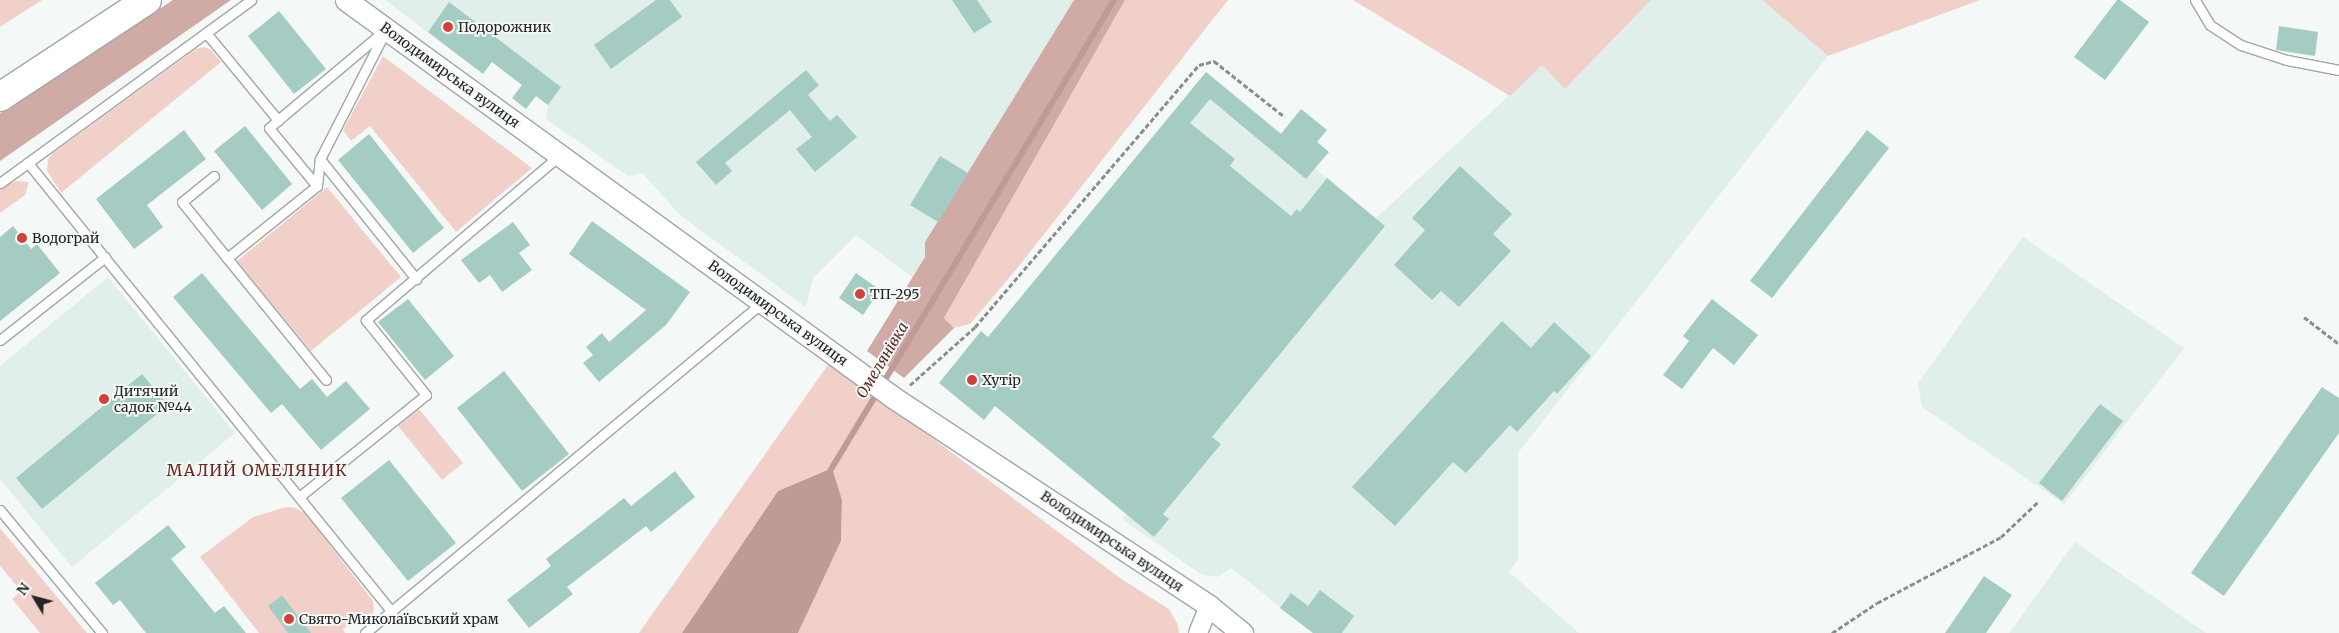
<!DOCTYPE html>
<html>
<head>
<meta charset="utf-8">
<style>
  body { margin:0 }
  #map { position:relative; width:2339px; height:633px; overflow:hidden; background:#f4f9f7; font-family:Merriweather,serif }
  div>[style] { position:absolute }
  .built>* { inset:0; background:#e1efeb }
  .green>* { inset:0; background:#f2d0ca }
  .forest>* { inset:0; background:#d0aba6 }
  .water>* { inset:0; background:#c09b96 }
  .stream>* { height:6px; margin:-3px; padding:0 3px; transform-origin:3px; border-radius:3px; background:#c09b96 }
  .building>* { inset:0; background:#a4ccc3 }
  .path>* { height:3px; margin-top:-1.5px; transform-origin:0; background:repeating-linear-gradient(90deg,#8b8e8d 0 5px,transparent 0 7.5px) }
  .roads { filter:drop-shadow(1px 0 #a2a6a5) drop-shadow(-1px 0 #a2a6a5) drop-shadow(0 1px #a2a6a5) drop-shadow(0 -1px #a2a6a5) }
  .service>* { height:9px; margin:-4.5px; padding:0 4.5px; transform-origin:4.5px; border-radius:4.5px; background:#fff }
  .minor>* { height:18px; margin:-9px; padding:0 9px; transform-origin:9px; border-radius:9px; background:#fff }
  .tertiary>* { height:21px; margin:-10.5px; padding:0 10.5px; transform-origin:10.5px; border-radius:10.5px; background:#fff }
  .primary>* { height:28px; margin:-14px; padding:0 14px; transform-origin:14px; border-radius:14px; background:#fff }
  .dots>* { width:14px; height:14px; translate:-50% -50%; box-sizing:border-box; border:2px solid #f4f9f7; border-radius:50% }
  span { translate:-50% -50%; white-space:nowrap; text-align:center; line-height:1.15; -webkit-text-stroke:4px #f4f9f7; paint-order:stroke }
  .poi-label { font-size:14px; color:#242525 }
  .left { translate:0 -50%; text-align:left }
  .street-label { font-size:14px; color:#242525 }
  .water-label { font-size:15px; color:#5d2b26; font-style:italic }
  .quarter-label { font-size:16px; color:#6b2620; letter-spacing:1px }
  .north { position:absolute; left:10px; top:573px; width:50px; height:50px; -webkit-text-stroke:4px #f4f9f7; paint-order:stroke; rotate:307deg; font-size:14px; font-weight:700; line-height:20px; text-align:center; color:#242525 }
  .north::after { content:''; display:block; margin:auto; width:18px; height:22px; background:#242525; clip-path:polygon(50% 0,100% 100%,50% 72%,0 100%) }
</style>
</head>
<body>
<div id="map">
  <div class="built">
    <div style="clip-path:polygon(385px 0,1074px 0,925px 242px,925px 257px,912px 277px,856px 235px,813px 278px,806px 307px,681px 216px,642px 173px,628px 176px,546px 119px,548px 105px,476px 50px,467px 62px)"></div>
    <div style="clip-path:polygon(1651px 0,1762px 0,1828px 56px,1518px 453px,1518px 560px,1509px 572px,1579px 633px,1313px 633px,1231px 568px,1218px 577px,1202px 575px,1123px 520px,1126px 514px,995px 406px,1007px 392px,988px 337px,1206px 72px,1281px 133px,1301px 109px,1327px 130px,1317px 142px,1329px 152px,1315px 168px,1376px 218px,1542px 65px,1565px 89px)"></div>
    <div style="clip-path:polygon(2023px 237px,2184px 348px,2064px 504px,1922px 407px,1918px 383px)"></div>
    <div style="clip-path:polygon(108px 277px,235px 433px,72px 567px,0 479px,0 366px)"></div>
    <div style="clip-path:polygon(2075px 542px,2187px 620px,2206px 633px,2009px 633px)"></div>
  </div>
  <div class="green">
    <div style="clip-path:polygon(0 0,42px 0,0 27px)"></div>
    <div style="clip-path:polygon(1125px 0,1228px 0,1019px 266px,970px 324px,954px 328px,944px 318px)"></div>
    <div style="clip-path:polygon(1353px 0,1651px 0,1565px 89px,1542px 65px,1510px 96px)"></div>
    <div style="clip-path:polygon(1762px 0,1980px 0,1828px 56px)"></div>
    <div style="clip-path:polygon(204px 47px,211px 50px,221px 62px,61px 193px,47px 171px,48px 160px,53px 153px,196px 49px)"></div>
    <div style="clip-path:polygon(383px 56px,532px 168px,456px 232px,370px 126px,351px 141px,343px 130px)"></div>
    <div style="clip-path:polygon(16px 181px,29px 182px,25px 195px,0 213px,0 189px)"></div>
    <div style="clip-path:polygon(327px 187px,401px 277px,311px 351px,237px 261px)"></div>
    <div style="clip-path:polygon(830px 362px,1120px 578px,1169px 609px,1178px 625px,1179px 633px,798px 633px,841px 541px,842px 500px,831px 468px,778px 491px,682px 633px,639px 633px)"></div>
    <div style="clip-path:polygon(419px 409px,463px 463px,442px 480px,398px 426px)"></div>
    <div style="clip-path:polygon(286px 507px,296px 508px,306px 514px,373px 601px,374px 609px,372px 615px,364px 623px,359px 617px,343px 629px,345px 633px,259px 633px,200px 557px,253px 517px)"></div>
    <div style="clip-path:polygon(0 528px,87px 633px,40px 633px,12px 599px,21px 591px,0 566px)"></div>
  </div>
  <div class="forest">
    <div style="clip-path:polygon(173px 0,231px 0,0 161px,0 113px)"></div>
    <div style="clip-path:polygon(1074px 0,1125px 0,944px 318px,954px 328px,904px 378px,867px 351px,925px 257px,925px 242px)"></div>
  </div>
  <div class="water">
    <div style="clip-path:polygon(832px 468px,842px 500px,841px 541px,798px 633px,682px 633px,778px 491px)"></div>
  </div>
  <div class="stream">
    <div style="left:827px;top:476px;width:556px;rotate:-58.91deg"></div>
  </div>
  <div class="building">
    <div style="clip-path:polygon(656px 0,670px 0,682px 17px,611px 69px,594px 45px)"></div>
    <div style="clip-path:polygon(952px 0,977px 0,992px 22px,974px 33px)"></div>
    <div style="clip-path:polygon(2117px 0,2120px 0,2149px 22px,2105px 80px,2074px 57px)"></div>
    <div style="clip-path:polygon(449px 2px,561px 87px,548px 105px,536px 96px,526px 109px,512px 98px,522px 85px,492px 62px,483px 74px,428px 32px)"></div>
    <div style="clip-path:polygon(279px 11px,326px 69px,294px 94px,248px 36px)"></div>
    <div style="clip-path:polygon(2279px 26px,2318px 32px,2315px 56px,2276px 50px)"></div>
    <div style="clip-path:polygon(806px 70px,819px 85px,808px 95px,830px 121px,837px 115px,857px 137px,815px 172px,796px 149px,812px 137px,790px 110px,725px 163px,732px 171px,716px 185px,696px 162px)"></div>
    <div style="clip-path:polygon(1206px 72px,1281px 134px,1301px 109px,1327px 130px,1317px 142px,1329px 152px,1306px 179px,1210px 99px,1190px 123px,1235px 159px,1230px 166px,1291px 216px,1297px 209px,1300px 212px,1327px 178px,1385px 226px,1212px 437px,1221px 444px,1163px 514px,1169px 519px,1154px 537px,995px 406px,984px 420px,939px 383px,981px 331px,988px 337px)"></div>
    <div style="clip-path:polygon(245px 126px,292px 184px,262px 210px,214px 151px)"></div>
    <div style="clip-path:polygon(184px 130px,206px 159px,147px 205px,163px 227px,134px 249px,96px 199px)"></div>
    <div style="clip-path:polygon(1867px 130px,1889px 148px,1772px 298px,1750px 281px)"></div>
    <div style="clip-path:polygon(369px 134px,444px 228px,413px 253px,338px 160px)"></div>
    <div style="clip-path:polygon(940px 156px,968px 173px,938px 222px,910px 205px)"></div>
    <div style="clip-path:polygon(1460px 166px,1512px 214px,1493px 234px,1511px 251px,1459px 307px,1441px 291px,1432px 300px,1394px 265px,1425px 230px,1412px 218px)"></div>
    <div style="clip-path:polygon(592px 221px,690px 292px,666px 325px,599px 382px,583px 363px,593px 355px,586px 347px,602px 333px,609px 342px,646px 310px,569px 254px)"></div>
    <div style="clip-path:polygon(513px 222px,530px 245px,519px 253px,532px 270px,502px 292px,490px 275px,479px 283px,461px 260px)"></div>
    <div style="clip-path:polygon(13px 226px,31px 249px,37px 244px,60px 273px,0 321px,0 237px)"></div>
    <div style="clip-path:polygon(202px 273px,300px 389px,312px 379px,327px 397px,346px 381px,370px 409px,321px 450px,282px 404px,271px 413px,173px 297px)"></div>
    <div style="clip-path:polygon(856px 273px,880px 290px,863px 315px,839px 298px)"></div>
    <div style="clip-path:polygon(408px 299px,454px 356px,425px 380px,378px 322px)"></div>
    <div style="clip-path:polygon(1712px 299px,1758px 335px,1734px 365px,1713px 348px,1682px 389px,1663px 375px,1689px 341px,1683px 336px)"></div>
    <div style="clip-path:polygon(1502px 321px,1531px 348px,1554px 322px,1591px 356px,1557px 394px,1554px 391px,1517px 432px,1510px 425px,1466px 473px,1453px 462px,1395px 526px,1352px 487px)"></div>
    <div style="clip-path:polygon(504px 371px,569px 454px,522px 491px,457px 408px)"></div>
    <div style="clip-path:polygon(142px 374px,168px 405px,42px 509px,16px 478px)"></div>
    <div style="clip-path:polygon(2322px 387px,2339px 398px,2339px 433px,2224px 596px,2191px 573px)"></div>
    <div style="clip-path:polygon(2100px 404px,2123px 421px,2062px 501px,2039px 483px)"></div>
    <div style="clip-path:polygon(389px 460px,456px 543px,408px 581px,341px 498px)"></div>
    <div style="clip-path:polygon(675px 471px,695px 497px,651px 532px,646px 526px,567px 587px,573px 594px,529px 628px,507px 600px,551px 566px,546px 559px,624px 498px,631px 506px)"></div>
    <div style="clip-path:polygon(168px 525px,186px 547px,171px 559px,215px 613px,224px 606px,246px 633px,146px 633px,120px 600px,113px 605px,95px 583px)"></div>
    <div style="clip-path:polygon(1984px 576px,2012px 595px,1986px 633px,1945px 633px)"></div>
    <div style="clip-path:polygon(1320px 590px,1354px 616px,1342px 633px,1313px 633px,1280px 608px,1291px 593px,1308px 606px)"></div>
    <div style="clip-path:polygon(282px 595px,311px 633px,288px 633px,268px 606px)"></div>
  </div>
  <div class="path">
    <div style="left:2304px;top:317px;width:44px;rotate:37.6deg"></div>
    <div style="left:910px;top:385px;width:87px;rotate:-41.7deg"></div>
    <div style="left:975px;top:327px;width:345px;rotate:-49.5deg"></div>
    <div style="left:1199px;top:65px;width:16px;rotate:-15deg"></div>
    <div style="left:1214px;top:61px;width:90px;rotate:38.3deg"></div>
    <div style="left:1832px;top:633px;width:54px;rotate:-33.7deg"></div>
    <div style="left:1877px;top:603px;width:140px;rotate:-28deg"></div>
    <div style="left:2001px;top:537px;width:52px;rotate:-43.5deg"></div>
  </div>
  <div class="roads">
    <div class="service">
      <div style="left:2195px;top:0;width:29px;rotate:59deg"></div>
      <div style="left:2210px;top:25px;width:37px;rotate:33deg"></div>
      <div style="left:2241px;top:45px;width:48px;rotate:18.1deg"></div>
      <div style="left:2287px;top:60px;width:53px;rotate:10.9deg"></div>
      <div style="left:207px;top:34px;width:112px;rotate:50.5deg"></div>
      <div style="left:278px;top:120px;width:138px;rotate:-40deg"></div>
      <div style="left:278px;top:120px;width:12px;rotate:138deg"></div>
      <div style="left:269px;top:128px;width:75px;rotate:50.4deg"></div>
      <div style="left:320px;top:159px;width:154px;rotate:51.3deg"></div>
      <div style="left:28px;top:163px;width:578px;rotate:50.97deg"></div>
      <div style="left:214px;top:176px;width:41px;rotate:140.9deg"></div>
      <div style="left:182px;top:202px;width:72px;rotate:51.2deg"></div>
      <div style="left:227px;top:258px;width:115px;rotate:-38.7deg"></div>
      <div style="left:317px;top:186px;width:27px;rotate:-84deg"></div>
      <div style="left:320px;top:159px;width:145px;rotate:-62.9deg"></div>
      <div style="left:0;top:183px;width:311px;rotate:-36.1deg"></div>
      <div style="left:227px;top:258px;width:157px;rotate:50.9deg"></div>
      <div style="left:0;top:340px;width:134px;rotate:-38.3deg"></div>
      <div style="left:299px;top:497px;width:163px;rotate:-38.8deg"></div>
      <div style="left:426px;top:395px;width:96px;rotate:-128.7deg"></div>
      <div style="left:366px;top:320px;width:255px;rotate:-40.4deg"></div>
      <div style="left:0;top:510px;width:160px;rotate:50.3deg"></div>
      <div style="left:365px;top:633px;width:518px;rotate:-39.75deg"></div>
    </div>
    <div class="minor">
      <div style="left:1198px;top:633px;width:29px;rotate:-68deg"></div>
    </div>
    <div class="tertiary">
      <div style="left:346px;top:0;width:677px;rotate:35.99deg"></div>
      <div style="left:894px;top:398px;width:377px;rotate:33.4deg"></div>
      <div style="left:1209px;top:606px;width:43px;rotate:39.3deg"></div>
    </div>
    <div class="primary">
      <div style="left:0;top:97px;width:176px;rotate:-33.4deg"></div>
    </div>
  </div>
  <div class="dots">
    <div style="left:448px;top:27px;background:#d04239"></div>
    <div style="left:22px;top:238px;background:#d04239"></div>
    <div style="left:860px;top:294px;background:#d04239"></div>
    <div style="left:972px;top:380px;background:#d04239"></div>
    <div style="left:104px;top:399px;background:#d04239"></div>
    <div style="left:289px;top:619px;background:#d04239"></div>
  </div>
  <div class="poi-label">
    <span class="left" style="left:458px;top:27px">Подорожник</span>
    <span class="left" style="left:32px;top:238px">Водограй</span>
    <span class="left" style="left:870px;top:294px">ТП-295</span>
    <span class="left" style="left:982px;top:380px">Хутір</span>
    <span class="left" style="left:114px;top:399px">Дитячий<br>садок №44</span>
    <span class="left" style="left:299px;top:619px">Свято-Миколаївський храм</span>
  </div>
  <div class="street-label">
    <span style="left:450px;top:75px;rotate:36deg">Володимирська вулиця</span>
    <span style="left:778px;top:313px;rotate:36deg">Володимирська вулиця</span>
    <span style="left:1112px;top:541px;rotate:34deg">Володимирська вулиця</span>
  </div>
  <div class="water-label">
    <span style="left:882px;top:360px;rotate:-59deg">Омелянівка</span>
  </div>
  <div class="quarter-label">
    <span style="left:257px;top:470px">МАЛИЙ ОМЕЛЯНИК</span>
  </div>
  <div class="north">N</div>
</div>
</body>
</html>
